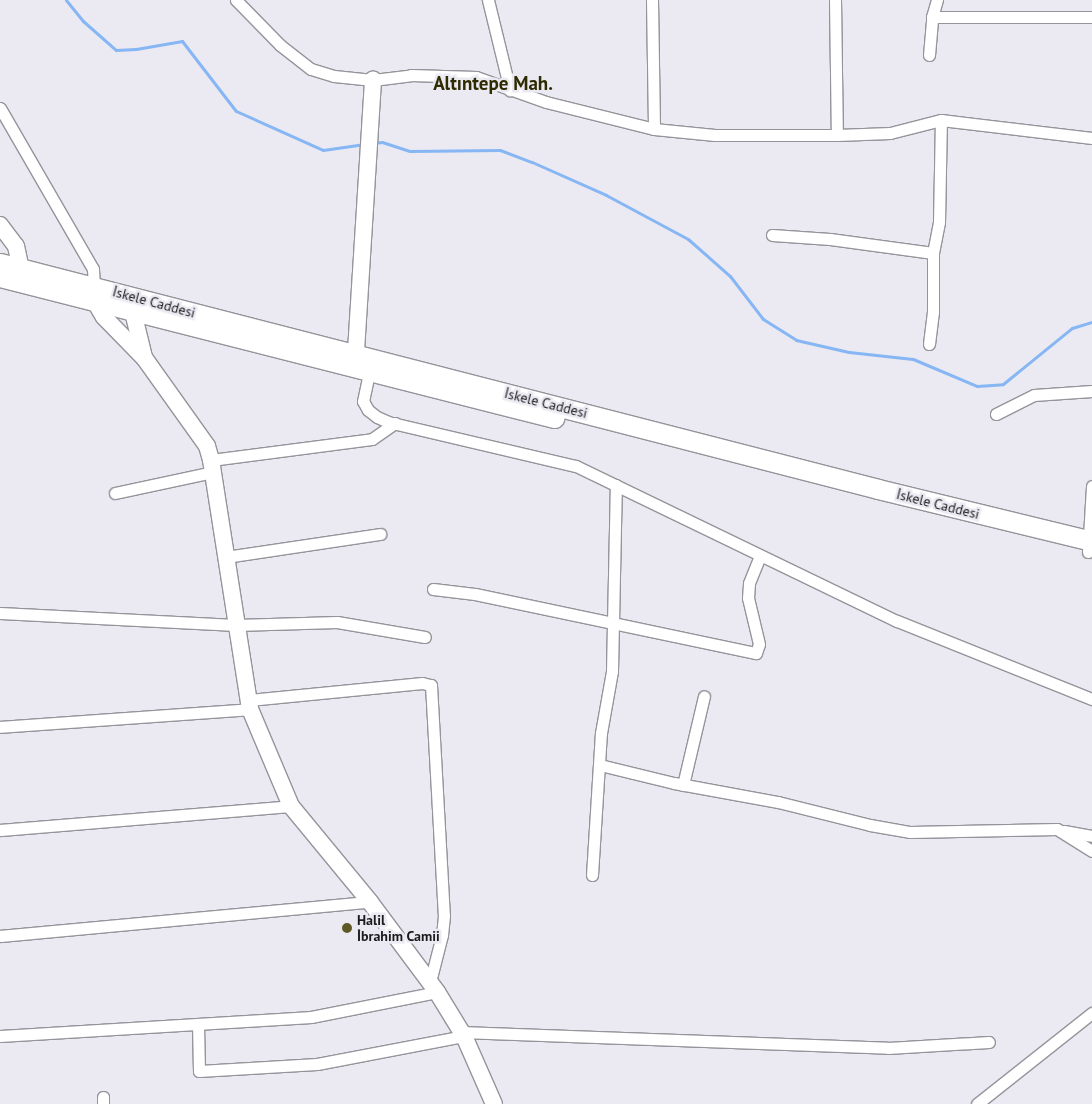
<!DOCTYPE html>
<html>
<head>
<meta charset="utf-8">
<style>
  body { margin:0 }
  #map { position:relative; width:1092px; height:1104px; overflow:hidden; background:#ebeaf2; font-family:"PT Sans",sans-serif }
  div>[style] { position:absolute }
  .stream>* { height:3px; margin:-1.5px; padding:0 1.5px; transform-origin:1.5px; border-radius:1.5px; background:#87b6f4 }
  .roads { filter:drop-shadow(1px 0 #94949b) drop-shadow(-1px 0 #94949b) drop-shadow(0 1px #94949b) drop-shadow(0 -1px #94949b) }
  .street>* { height:11px; margin:-5.5px; padding:0 5.5px; transform-origin:5.5px; border-radius:5.5px; background:#fff }
  .secondary>* { height:16px; margin:-8px; padding:0 8px; transform-origin:8px; border-radius:8px; background:#fff }
  .primary>* { height:19px; margin:-9.5px; padding:0 9.5px; transform-origin:9.5px; border-radius:9.5px; background:#fff }
  .dots>* { width:14px; height:14px; translate:-50% -50%; box-sizing:border-box; border:2px solid #ebeaf2; border-radius:50% }
  span { translate:-50% -50%; white-space:nowrap; text-align:center; line-height:1.15; -webkit-text-stroke:5px #ebeaf2; paint-order:stroke }
  .street-label { font-size:14px; color:#1a1a1d }
  .poi-label { font-size:14px; color:#1a1a1d; font-weight:700 }
  .left { translate:0 -50%; text-align:left }
  .district-label { font-size:19px; color:#2f2b00; font-weight:700 }
</style>
</head>
<body>
<div id="map">
  <div class="stream">
    <div style="left:66px;top:0;width:27px;rotate:51deg"></div>
    <div style="left:83px;top:21px;width:44px;rotate:41.3deg"></div>
    <div style="left:116px;top:50px;width:20px;rotate:-3deg"></div>
    <div style="left:136px;top:49px;width:47px;rotate:-9.9deg"></div>
    <div style="left:182px;top:41px;width:88px;rotate:52.4deg"></div>
    <div style="left:236px;top:111px;width:95px;rotate:24.1deg"></div>
    <div style="left:323px;top:150px;width:42px;rotate:-8.1deg"></div>
    <div style="left:374px;top:143px;width:8px;rotate:-7deg"></div>
    <div style="left:382px;top:142px;width:29px;rotate:18deg"></div>
    <div style="left:410px;top:151px;width:90px;rotate:-0.6deg"></div>
    <div style="left:500px;top:150px;width:34px;rotate:21deg"></div>
    <div style="left:532px;top:162px;width:81px;rotate:24deg"></div>
    <div style="left:606px;top:195px;width:93px;rotate:28.2deg"></div>
    <div style="left:688px;top:239px;width:56px;rotate:41.4deg"></div>
    <div style="left:730px;top:276px;width:54px;rotate:52.5deg"></div>
    <div style="left:763px;top:319px;width:39px;rotate:32deg"></div>
    <div style="left:796px;top:340px;width:54px;rotate:12.8deg"></div>
    <div style="left:849px;top:352px;width:64px;rotate:6.2deg"></div>
    <div style="left:913px;top:359px;width:69px;rotate:22.9deg"></div>
    <div style="left:977px;top:386px;width:26px;rotate:-4deg"></div>
    <div style="left:1003px;top:384px;width:89px;rotate:-39.1deg"></div>
    <div style="left:1072px;top:328px;width:21px;rotate:-17deg"></div>
  </div>
  <div class="roads">
    <div class="street">
      <div style="left:236px;top:0;width:63px;rotate:45.6deg"></div>
      <div style="left:280px;top:45px;width:39px;rotate:38deg"></div>
      <div style="left:311px;top:69px;width:24px;rotate:17deg"></div>
      <div style="left:334px;top:76px;width:39px;rotate:6deg"></div>
      <div style="left:373px;top:80px;width:38px;rotate:-7deg"></div>
      <div style="left:411px;top:75px;width:65px;rotate:1.8deg"></div>
      <div style="left:476px;top:77px;width:74px;rotate:19.7deg"></div>
      <div style="left:546px;top:102px;width:111px;rotate:14deg"></div>
      <div style="left:654px;top:129px;width:61px;rotate:5.6deg"></div>
      <div style="left:715px;top:135px;width:122px"></div>
      <div style="left:837px;top:135px;width:53px;rotate:-2.2deg"></div>
      <div style="left:890px;top:133px;width:53px;rotate:-14.3deg"></div>
      <div style="left:941px;top:120px;width:152px;rotate:6.8deg"></div>
      <div style="left:488px;top:0;width:93px;rotate:76.3deg"></div>
      <div style="left:652px;top:0;width:129px;rotate:89.1deg"></div>
      <div style="left:835px;top:0;width:135px;rotate:89.2deg"></div>
      <div style="left:932px;top:17px;width:160px"></div>
      <div style="left:929px;top:55px;width:38px;rotate:-85deg"></div>
      <div style="left:932px;top:17px;width:18px;rotate:-74deg"></div>
      <div style="left:0;top:108px;width:186px;rotate:60deg"></div>
      <div style="left:93px;top:269px;width:18px;rotate:87deg"></div>
      <div style="left:772px;top:235px;width:58px;rotate:3.9deg"></div>
      <div style="left:830px;top:239px;width:104px;rotate:7.7deg"></div>
      <div style="left:933px;top:253px;width:32px;rotate:-79deg"></div>
      <div style="left:939px;top:222px;width:102px;rotate:-88.9deg"></div>
      <div style="left:929px;top:344px;width:32px;rotate:-83deg"></div>
      <div style="left:933px;top:312px;width:59px;rotate:-90deg"></div>
      <div style="left:369px;top:373px;width:29px;rotate:102deg"></div>
      <div style="left:363px;top:401px;width:10px;rotate:61deg"></div>
      <div style="left:368px;top:410px;width:11px;rotate:38deg"></div>
      <div style="left:377px;top:417px;width:12px;rotate:24deg"></div>
      <div style="left:388px;top:422px;width:193px;rotate:13.2deg"></div>
      <div style="left:576px;top:466px;width:356px;rotate:25.8deg"></div>
      <div style="left:897px;top:621px;width:210px;rotate:21.8deg"></div>
      <div style="left:996px;top:414px;width:42px;rotate:-26.6deg"></div>
      <div style="left:1034px;top:395px;width:58px;rotate:-3.9deg"></div>
      <div style="left:211px;top:460px;width:162px;rotate:-7.4deg"></div>
      <div style="left:372px;top:439px;width:28px;rotate:-35deg"></div>
      <div style="left:115px;top:493px;width:100px;rotate:-12.1deg"></div>
      <div style="left:1088px;top:552px;width:66px;rotate:-86.5deg"></div>
      <div style="left:226px;top:557px;width:156px;rotate:-8.5deg"></div>
      <div style="left:433px;top:589px;width:42px;rotate:6.8deg"></div>
      <div style="left:475px;top:594px;width:287px;rotate:11.9deg"></div>
      <div style="left:756px;top:653px;width:9px;rotate:-72deg"></div>
      <div style="left:759px;top:644px;width:47px;rotate:-103.4deg"></div>
      <div style="left:748px;top:598px;width:15px;rotate:-86deg"></div>
      <div style="left:749px;top:583px;width:29px;rotate:-68deg"></div>
      <div style="left:0;top:613px;width:236px;rotate:2.9deg"></div>
      <div style="left:236px;top:625px;width:101px;rotate:-1.7deg"></div>
      <div style="left:337px;top:622px;width:89px;rotate:9.7deg"></div>
      <div style="left:249px;top:700px;width:174px;rotate:-5.6deg"></div>
      <div style="left:422px;top:683px;width:9px;rotate:13deg"></div>
      <div style="left:431px;top:685px;width:231px;rotate:86.8deg"></div>
      <div style="left:444px;top:916px;width:19px;rotate:96deg"></div>
      <div style="left:442px;top:935px;width:49px;rotate:104.3deg"></div>
      <div style="left:0;top:727px;width:251px;rotate:-4.1deg"></div>
      <div style="left:600px;top:765px;width:76px;rotate:13.7deg"></div>
      <div style="left:674px;top:783px;width:106px;rotate:10.4deg"></div>
      <div style="left:778px;top:802px;width:95px;rotate:14deg"></div>
      <div style="left:870px;top:825px;width:41px;rotate:9.9deg"></div>
      <div style="left:910px;top:832px;width:147px;rotate:-1.2deg"></div>
      <div style="left:1057px;top:829px;width:41px;rotate:32.2deg"></div>
      <div style="left:683px;top:785px;width:91px;rotate:-76.7deg"></div>
      <div style="left:0;top:830px;width:292px;rotate:-4.7deg"></div>
      <div style="left:1064px;top:831px;width:28px;rotate:10deg"></div>
      <div style="left:592px;top:875px;width:142px;rotate:-86.4deg"></div>
      <div style="left:601px;top:733px;width:63px;rotate:-79.9deg"></div>
      <div style="left:612px;top:671px;width:186px;rotate:-88.8deg"></div>
      <div style="left:0;top:936px;width:372px;rotate:-5.3deg"></div>
      <div style="left:198px;top:1024px;width:47px;rotate:88.8deg"></div>
      <div style="left:199px;top:1071px;width:118px;rotate:-3.4deg"></div>
      <div style="left:317px;top:1064px;width:150px;rotate:-10.8deg"></div>
      <div style="left:461px;top:1032px;width:427px;rotate:2.1deg"></div>
      <div style="left:888px;top:1048px;width:101px;rotate:-3.4deg"></div>
      <div style="left:0;top:1036px;width:312px;rotate:-3.5deg"></div>
      <div style="left:311px;top:1017px;width:128px;rotate:-11.2deg"></div>
      <div style="left:103px;top:1104px;width:7px;rotate:-90deg"></div>
      <div style="left:977px;top:1104px;width:147px;rotate:-38.4deg"></div>
    </div>
    <div class="secondary">
      <div style="left:0;top:225px;width:26px;rotate:53deg"></div>
      <div style="left:16px;top:246px;width:24px;rotate:78deg"></div>
      <div style="left:95px;top:302px;width:17px;rotate:59deg"></div>
      <div style="left:104px;top:317px;width:59px;rotate:45.7deg"></div>
      <div style="left:145px;top:359px;width:107px;rotate:54.5deg"></div>
      <div style="left:207px;top:446px;width:15px;rotate:74deg"></div>
      <div style="left:211px;top:460px;width:252px;rotate:81.1deg"></div>
      <div style="left:250px;top:709px;width:105px;rotate:67.1deg"></div>
      <div style="left:291px;top:806px;width:124px;rotate:50.5deg"></div>
      <div style="left:370px;top:902px;width:112px;rotate:53.3deg"></div>
      <div style="left:437px;top:992px;width:52px;rotate:58.5deg"></div>
      <div style="left:464px;top:1036px;width:74px;rotate:66.2deg"></div>
      <div style="left:133px;top:312px;width:46px;rotate:76.3deg"></div>
      <div style="left:355px;top:367px;width:288px;rotate:-86.4deg"></div>
    </div>
    <div class="primary">
      <div style="left:0;top:263px;width:907px;rotate:14.43deg"></div>
      <div style="left:878px;top:489px;width:220px;rotate:13.7deg"></div>
      <div style="left:0;top:277px;width:572px;rotate:14.28deg"></div>
    </div>
  </div>
  <div class="dots">
    <div style="left:347px;top:928px;background:#5d5824"></div>
  </div>
  <div class="street-label">
    <span style="left:154px;top:302px;rotate:15deg">İskele Caddesi</span>
    <span style="left:546px;top:403px;rotate:14deg">İskele Caddesi</span>
    <span style="left:938px;top:504px;rotate:14deg">İskele Caddesi</span>
  </div>
  <div class="poi-label">
    <span class="left" style="left:357px;top:928px">Halil<br>İbrahim Camii</span>
  </div>
  <div class="district-label">
    <span style="left:493px;top:84px">Altıntepe Mah.</span>
  </div>
</div>
</body>
</html>
